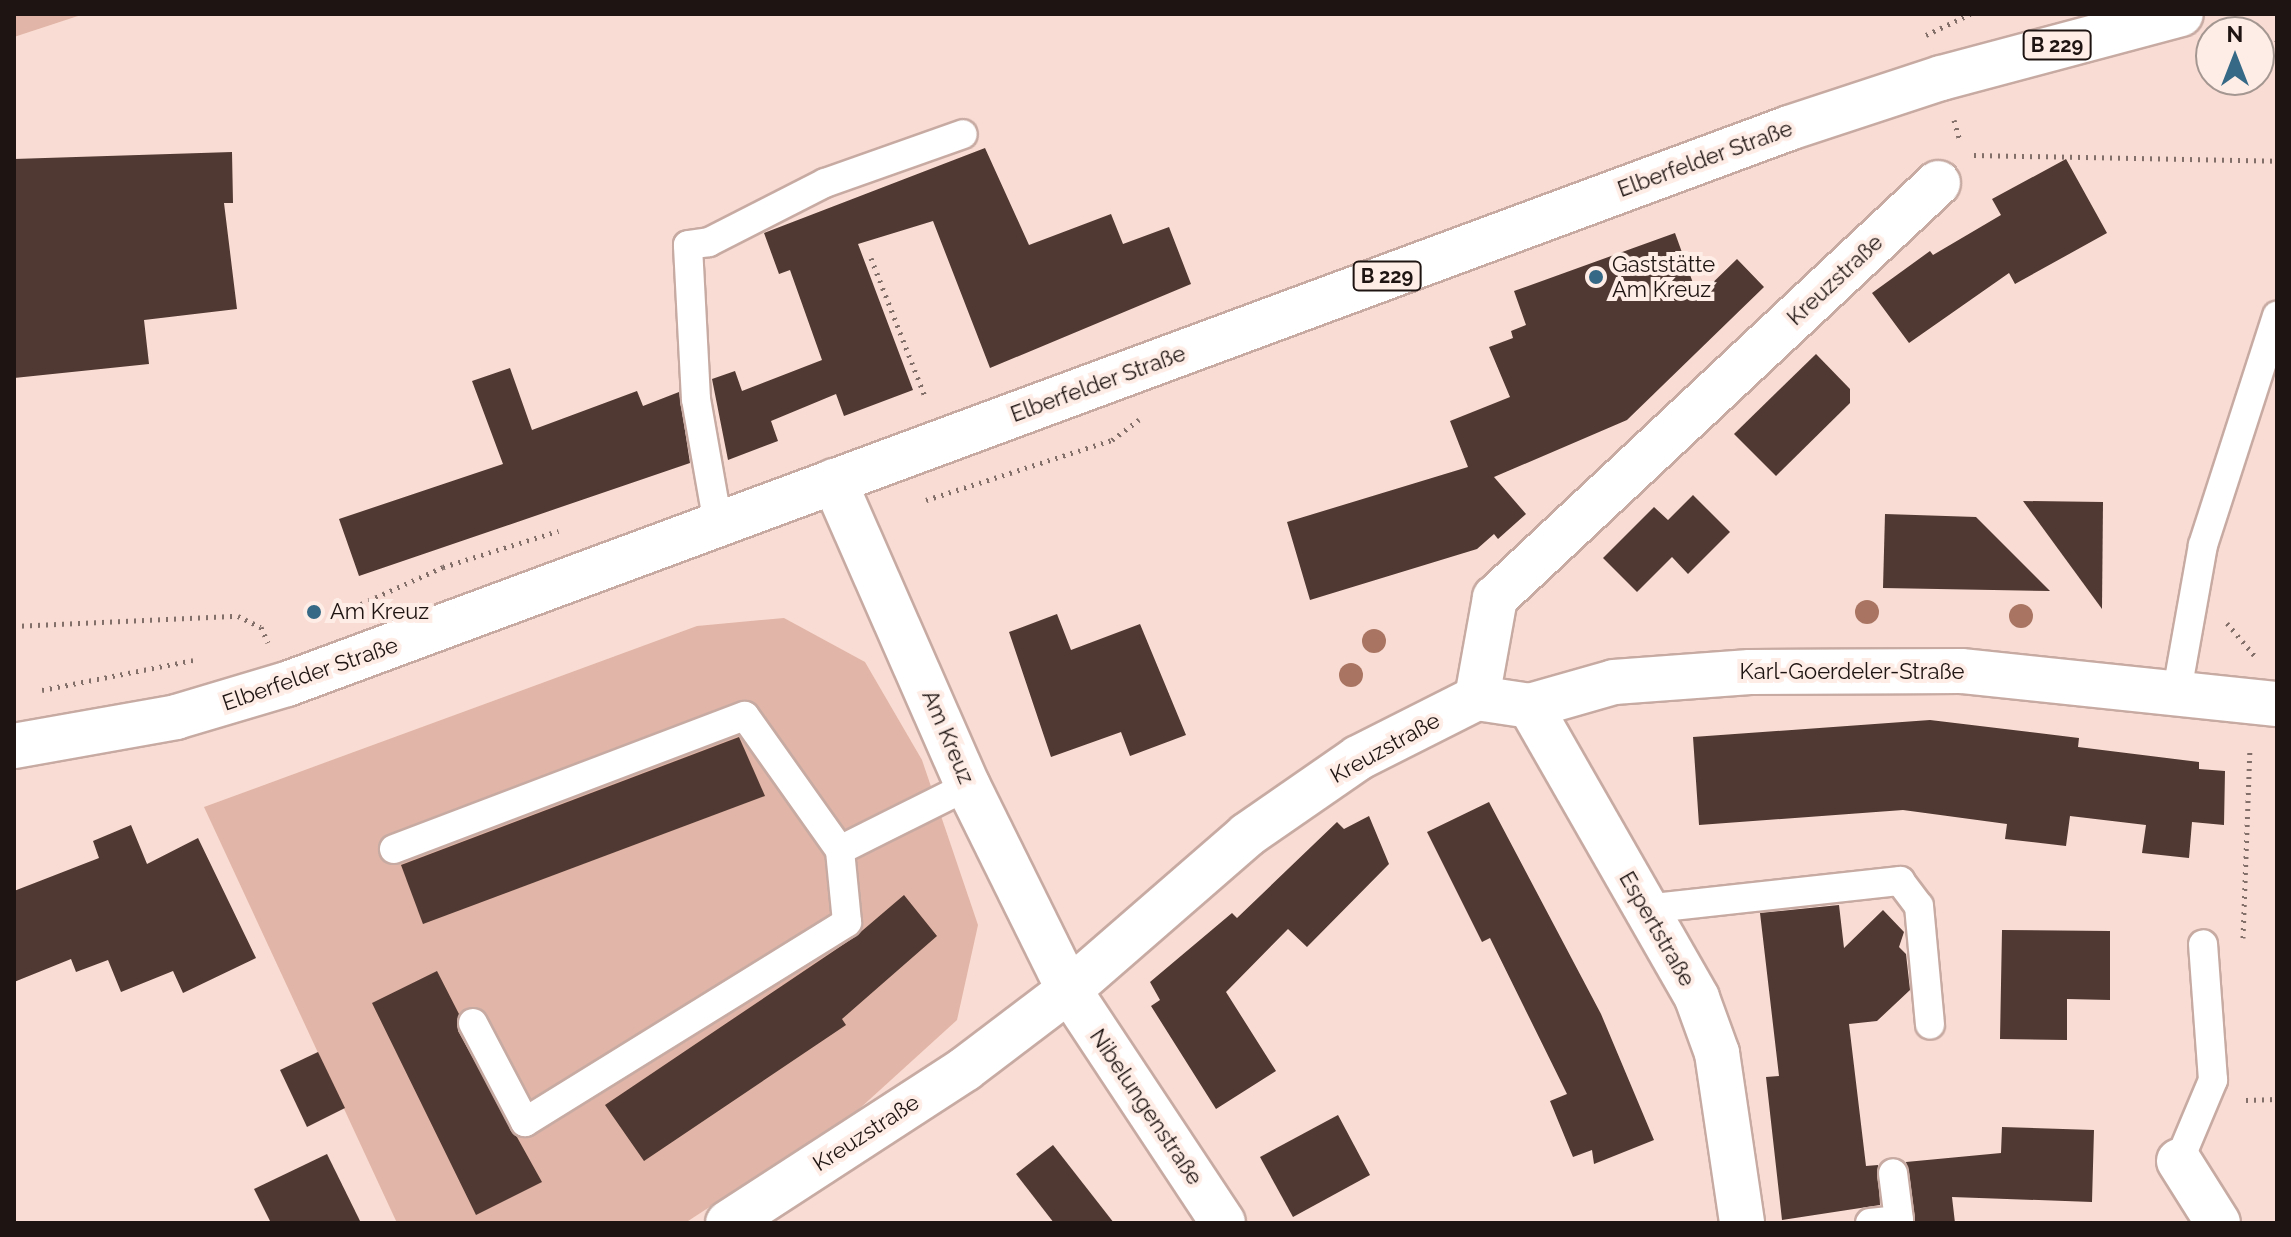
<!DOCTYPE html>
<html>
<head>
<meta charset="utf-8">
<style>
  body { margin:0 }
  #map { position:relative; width:2291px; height:1237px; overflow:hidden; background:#f9dcd3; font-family:Raleway,sans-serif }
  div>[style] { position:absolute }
  .green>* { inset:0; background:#e1b5a7 }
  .building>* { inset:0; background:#503932 }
  .path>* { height:5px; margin-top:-2.5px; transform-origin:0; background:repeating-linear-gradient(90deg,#826f69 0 2px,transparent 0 8px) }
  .roads { filter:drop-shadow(2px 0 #c7aba3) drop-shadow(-2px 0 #c7aba3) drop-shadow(0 2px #c7aba3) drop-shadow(0 -2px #c7aba3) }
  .lane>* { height:28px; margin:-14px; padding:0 14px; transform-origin:14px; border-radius:14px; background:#fff }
  .street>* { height:44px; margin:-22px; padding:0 22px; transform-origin:22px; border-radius:22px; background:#fff }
  .primary>* { height:44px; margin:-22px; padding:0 22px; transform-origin:22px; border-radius:22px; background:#fff }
  .trees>* { width:24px; height:24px; margin:-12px; border-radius:50%; background:#a97562 }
  .dots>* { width:22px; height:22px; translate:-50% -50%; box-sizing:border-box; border:4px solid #feece6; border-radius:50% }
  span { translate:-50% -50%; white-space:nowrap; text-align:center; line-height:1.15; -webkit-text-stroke:8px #feece6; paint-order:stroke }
  .shield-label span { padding:2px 6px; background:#feece6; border:2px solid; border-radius:6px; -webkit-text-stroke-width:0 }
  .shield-label { font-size:20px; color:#1e1411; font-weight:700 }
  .street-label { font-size:22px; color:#1e1411 }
  .poi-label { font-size:22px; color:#1e1411 }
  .left { translate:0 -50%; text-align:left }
  .frame { position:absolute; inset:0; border:16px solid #1e1411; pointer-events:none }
  .north { position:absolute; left:2195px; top:16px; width:80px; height:80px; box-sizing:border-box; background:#feece6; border:2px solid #a49691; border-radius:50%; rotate:0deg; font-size:22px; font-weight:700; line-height:32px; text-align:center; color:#1e1411 }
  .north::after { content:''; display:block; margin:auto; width:28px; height:36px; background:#356986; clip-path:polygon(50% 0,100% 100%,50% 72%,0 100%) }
</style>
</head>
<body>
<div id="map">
  <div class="green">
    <div style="clip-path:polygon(14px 14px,84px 14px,14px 37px)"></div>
    <div style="clip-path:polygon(784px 618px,865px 662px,922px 760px,978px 925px,957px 1020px,858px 1110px,685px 1223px,397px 1223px,204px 807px,697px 626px)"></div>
  </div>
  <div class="building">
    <div style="clip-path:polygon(985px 148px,1029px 245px,1111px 214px,1123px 244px,1169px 227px,1191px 284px,990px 368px,933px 221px,858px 244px,913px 390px,844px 416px,836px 394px,771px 421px,778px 441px,728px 460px,712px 379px,735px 371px,742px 391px,822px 360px,790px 270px,779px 274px,764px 233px)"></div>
    <div style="clip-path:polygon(232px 152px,233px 203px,224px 203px,237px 309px,144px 320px,149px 364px,14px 378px,14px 159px)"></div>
    <div style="clip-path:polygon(2066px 159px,2107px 233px,2015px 284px,2009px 273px,1909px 343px,1872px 293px,1930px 251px,1933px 255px,2001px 215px,1992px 199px)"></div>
    <div style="clip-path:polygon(1675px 233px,1698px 297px,1737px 259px,1764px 287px,1627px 420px,1494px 477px,1526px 514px,1498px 539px,1494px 534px,1477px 549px,1310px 600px,1287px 522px,1468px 467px,1450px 421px,1510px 397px,1489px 347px,1513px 338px,1511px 331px,1526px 325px,1514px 291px)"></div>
    <div style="clip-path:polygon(1816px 354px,1850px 389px,1850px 403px,1776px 476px,1734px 434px)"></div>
    <div style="clip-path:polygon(510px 368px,532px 430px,637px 391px,643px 406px,679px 392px,690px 463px,359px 576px,339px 519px,503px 464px,472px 381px)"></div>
    <div style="clip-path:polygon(1693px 495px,1730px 532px,1688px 574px,1672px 557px,1637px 592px,1603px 558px,1654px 507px,1668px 520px)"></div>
    <div style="clip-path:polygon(2023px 501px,2103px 502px,2102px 609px)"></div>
    <div style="clip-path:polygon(1885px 514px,1976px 517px,2050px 591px,1883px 588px)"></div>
    <div style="clip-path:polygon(1057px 614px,1071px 650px,1140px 624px,1186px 735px,1130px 756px,1121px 732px,1051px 757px,1009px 632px)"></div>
    <div style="clip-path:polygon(1930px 720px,2079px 738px,2078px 747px,2199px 762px,2199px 769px,2225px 771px,2224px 825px,2192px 822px,2189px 858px,2142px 853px,2146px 825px,2070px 816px,2066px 846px,2005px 839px,2007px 824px,1903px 810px,1699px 825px,1693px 737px)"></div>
    <div style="clip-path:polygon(739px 737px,765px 796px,423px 924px,401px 865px)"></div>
    <div style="clip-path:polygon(1489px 802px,1601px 1014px,1654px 1140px,1594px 1164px,1592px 1150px,1573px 1157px,1550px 1101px,1567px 1094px,1490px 938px,1482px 942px,1427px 832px)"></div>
    <div style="clip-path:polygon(1369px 816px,1389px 864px,1307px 947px,1288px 929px,1226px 992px,1276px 1071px,1216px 1109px,1151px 1006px,1160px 1000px,1150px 982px,1232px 913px,1237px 918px,1337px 822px,1344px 829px)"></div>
    <div style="clip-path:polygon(131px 825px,147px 864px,198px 838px,256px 958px,183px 993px,173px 971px,121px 992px,108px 960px,76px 972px,71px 959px,14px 982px,14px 891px,99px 858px,93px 841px)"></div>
    <div style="clip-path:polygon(904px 895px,937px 936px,842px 1019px,846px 1025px,644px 1161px,605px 1105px,856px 936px)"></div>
    <div style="clip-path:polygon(1839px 905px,1844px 948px,1883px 910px,1904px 932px,1899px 947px,1906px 954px,1910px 990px,1877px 1021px,1849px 1024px,1866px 1166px,1878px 1165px,1880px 1205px,1782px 1220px,1766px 1077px,1779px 1076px,1760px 913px)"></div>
    <div style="clip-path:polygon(2002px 930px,2110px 931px,2110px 1000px,2067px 999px,2067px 1040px,2000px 1039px)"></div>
    <div style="clip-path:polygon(437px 971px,459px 1014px,458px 1031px,542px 1182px,476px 1215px,372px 1003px)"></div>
    <div style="clip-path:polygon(318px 1052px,345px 1108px,307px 1127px,280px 1070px)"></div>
    <div style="clip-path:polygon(1338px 1115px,1370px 1175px,1293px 1217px,1260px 1157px)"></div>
    <div style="clip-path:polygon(2002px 1127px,2094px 1130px,2092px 1202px,1952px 1197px,1955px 1223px,1915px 1223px,1906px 1162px,2001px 1153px)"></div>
    <div style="clip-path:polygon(1053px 1145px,1114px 1223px,1054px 1223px,1016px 1174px)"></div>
    <div style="clip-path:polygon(327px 1154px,361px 1223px,271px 1223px,254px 1189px)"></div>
  </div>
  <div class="path">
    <div style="left:1926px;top:35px;width:49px;rotate:-25.5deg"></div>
    <div style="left:2259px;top:46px;width:18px;rotate:-9deg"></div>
    <div style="left:2199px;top:59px;width:12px;rotate:-14deg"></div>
    <div style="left:1954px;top:120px;width:22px;rotate:74deg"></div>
    <div style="left:1974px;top:155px;width:303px;rotate:1.1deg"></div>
    <div style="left:871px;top:258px;width:151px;rotate:68.7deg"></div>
    <div style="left:926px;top:500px;width:195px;rotate:-17.9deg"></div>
    <div style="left:1112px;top:440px;width:34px;rotate:-37deg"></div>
    <div style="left:361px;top:604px;width:90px;rotate:-24.3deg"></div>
    <div style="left:443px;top:567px;width:121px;rotate:-17.4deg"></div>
    <div style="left:2227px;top:623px;width:42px;rotate:49.8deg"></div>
    <div style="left:14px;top:626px;width:224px;rotate:-2.6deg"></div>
    <div style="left:238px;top:616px;width:25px;rotate:26deg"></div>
    <div style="left:261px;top:627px;width:17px;rotate:66deg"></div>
    <div style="left:42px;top:690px;width:154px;rotate:-11.2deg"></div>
    <div style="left:2243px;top:938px;width:190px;rotate:-87.9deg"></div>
    <div style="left:2246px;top:1100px;width:31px;rotate:-2deg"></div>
  </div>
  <div class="roads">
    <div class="lane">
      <div style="left:718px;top:524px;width:127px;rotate:-100deg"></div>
      <div style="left:696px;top:399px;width:154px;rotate:-93deg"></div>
      <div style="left:688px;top:245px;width:21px;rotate:-8deg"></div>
      <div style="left:709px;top:242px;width:130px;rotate:-27deg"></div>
      <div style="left:825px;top:183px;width:146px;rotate:-19.5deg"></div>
      <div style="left:2177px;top:691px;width:148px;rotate:-79.9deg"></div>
      <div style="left:2203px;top:545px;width:241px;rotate:-72.1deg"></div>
      <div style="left:394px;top:849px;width:375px;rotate:-20.8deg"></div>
      <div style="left:745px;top:716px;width:164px;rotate:54.7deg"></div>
      <div style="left:840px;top:850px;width:143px;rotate:-26.6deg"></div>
      <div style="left:1645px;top:909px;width:257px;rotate:-6.3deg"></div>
      <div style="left:1900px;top:881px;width:31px;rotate:53deg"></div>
      <div style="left:1919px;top:906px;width:119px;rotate:84.7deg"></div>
      <div style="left:473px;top:1023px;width:112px;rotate:62.3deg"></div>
      <div style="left:525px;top:1122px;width:379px;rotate:-31.8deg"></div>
      <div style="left:847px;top:922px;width:72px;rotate:-95.6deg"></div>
      <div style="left:2179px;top:1161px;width:88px;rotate:-67.2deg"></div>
      <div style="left:2213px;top:1080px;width:136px;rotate:-94.2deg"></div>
      <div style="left:1870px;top:1223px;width:29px;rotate:-6deg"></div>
      <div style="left:1899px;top:1220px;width:47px;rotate:-97.3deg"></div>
    </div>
    <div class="street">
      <div style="left:834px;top:481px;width:333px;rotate:66.3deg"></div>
      <div style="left:968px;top:786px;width:228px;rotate:63.7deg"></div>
      <div style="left:1069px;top:990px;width:279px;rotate:56.5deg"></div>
      <div style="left:1477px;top:698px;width:54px;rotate:8.6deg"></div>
      <div style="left:1530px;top:706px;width:87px;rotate:-15.9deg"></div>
      <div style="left:1614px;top:682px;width:136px;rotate:-4.2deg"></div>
      <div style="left:1750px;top:672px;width:211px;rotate:-0.3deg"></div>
      <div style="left:1961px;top:671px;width:318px;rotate:6deg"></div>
      <div style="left:1477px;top:698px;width:102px;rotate:-79.8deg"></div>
      <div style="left:1495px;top:598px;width:607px;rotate:-43.13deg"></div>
      <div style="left:1530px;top:706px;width:336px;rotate:60.2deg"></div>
      <div style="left:1697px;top:998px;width:59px;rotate:70deg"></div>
      <div style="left:1717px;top:1053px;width:172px;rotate:81.6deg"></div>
      <div style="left:2179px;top:1161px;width:73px;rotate:57.8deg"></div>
      <div style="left:728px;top:1223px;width:283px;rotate:-33deg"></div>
      <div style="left:965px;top:1069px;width:131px;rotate:-37.2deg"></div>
      <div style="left:1069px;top:990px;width:236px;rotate:-41deg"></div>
      <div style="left:1247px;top:835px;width:135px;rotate:-34.7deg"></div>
      <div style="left:1358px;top:758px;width:133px;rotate:-26.8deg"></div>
    </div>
    <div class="primary">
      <div style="left:14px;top:746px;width:165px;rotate:-10.1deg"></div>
      <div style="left:176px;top:717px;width:116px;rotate:-16.6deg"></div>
      <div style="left:287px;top:684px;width:1602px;rotate:-20.31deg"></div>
      <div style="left:1789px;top:128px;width:160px;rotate:-18.2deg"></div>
      <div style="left:1941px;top:78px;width:248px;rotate:-14.9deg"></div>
    </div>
  </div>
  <div class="trees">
    <div style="left:1867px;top:612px"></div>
    <div style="left:2021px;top:616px"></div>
    <div style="left:1374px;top:641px"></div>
    <div style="left:1351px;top:675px"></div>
  </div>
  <div class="dots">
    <div style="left:1596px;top:277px;background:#356986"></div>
    <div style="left:314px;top:612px;background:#356986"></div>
  </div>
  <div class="shield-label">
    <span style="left:2057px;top:45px">B 229</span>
    <span style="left:1387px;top:276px">B 229</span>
  </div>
  <div class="street-label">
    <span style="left:1705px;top:159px;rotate:-20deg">Elberfelder Straße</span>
    <span style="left:1835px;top:280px;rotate:-43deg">Kreuzstraße</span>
    <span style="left:1098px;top:384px;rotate:-20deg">Elberfelder Straße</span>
    <span style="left:1852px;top:672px">Karl-Goerdeler-Straße</span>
    <span style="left:310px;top:674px;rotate:-19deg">Elberfelder Straße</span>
    <span style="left:948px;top:737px;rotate:67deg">Am Kreuz</span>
    <span style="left:1385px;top:748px;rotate:-29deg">Kreuzstraße</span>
    <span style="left:1657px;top:929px;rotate:60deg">Espertstraße</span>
    <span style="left:1146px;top:1107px;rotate:56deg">Nibelungenstraße</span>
    <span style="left:866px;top:1133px;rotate:-33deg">Kreuzstraße</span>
  </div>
  <div class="poi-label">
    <span class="left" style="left:1612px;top:277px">Gaststätte<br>Am Kreuz</span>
    <span class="left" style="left:330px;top:612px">Am Kreuz</span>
  </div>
  <div class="frame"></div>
  <div class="north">N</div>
</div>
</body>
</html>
